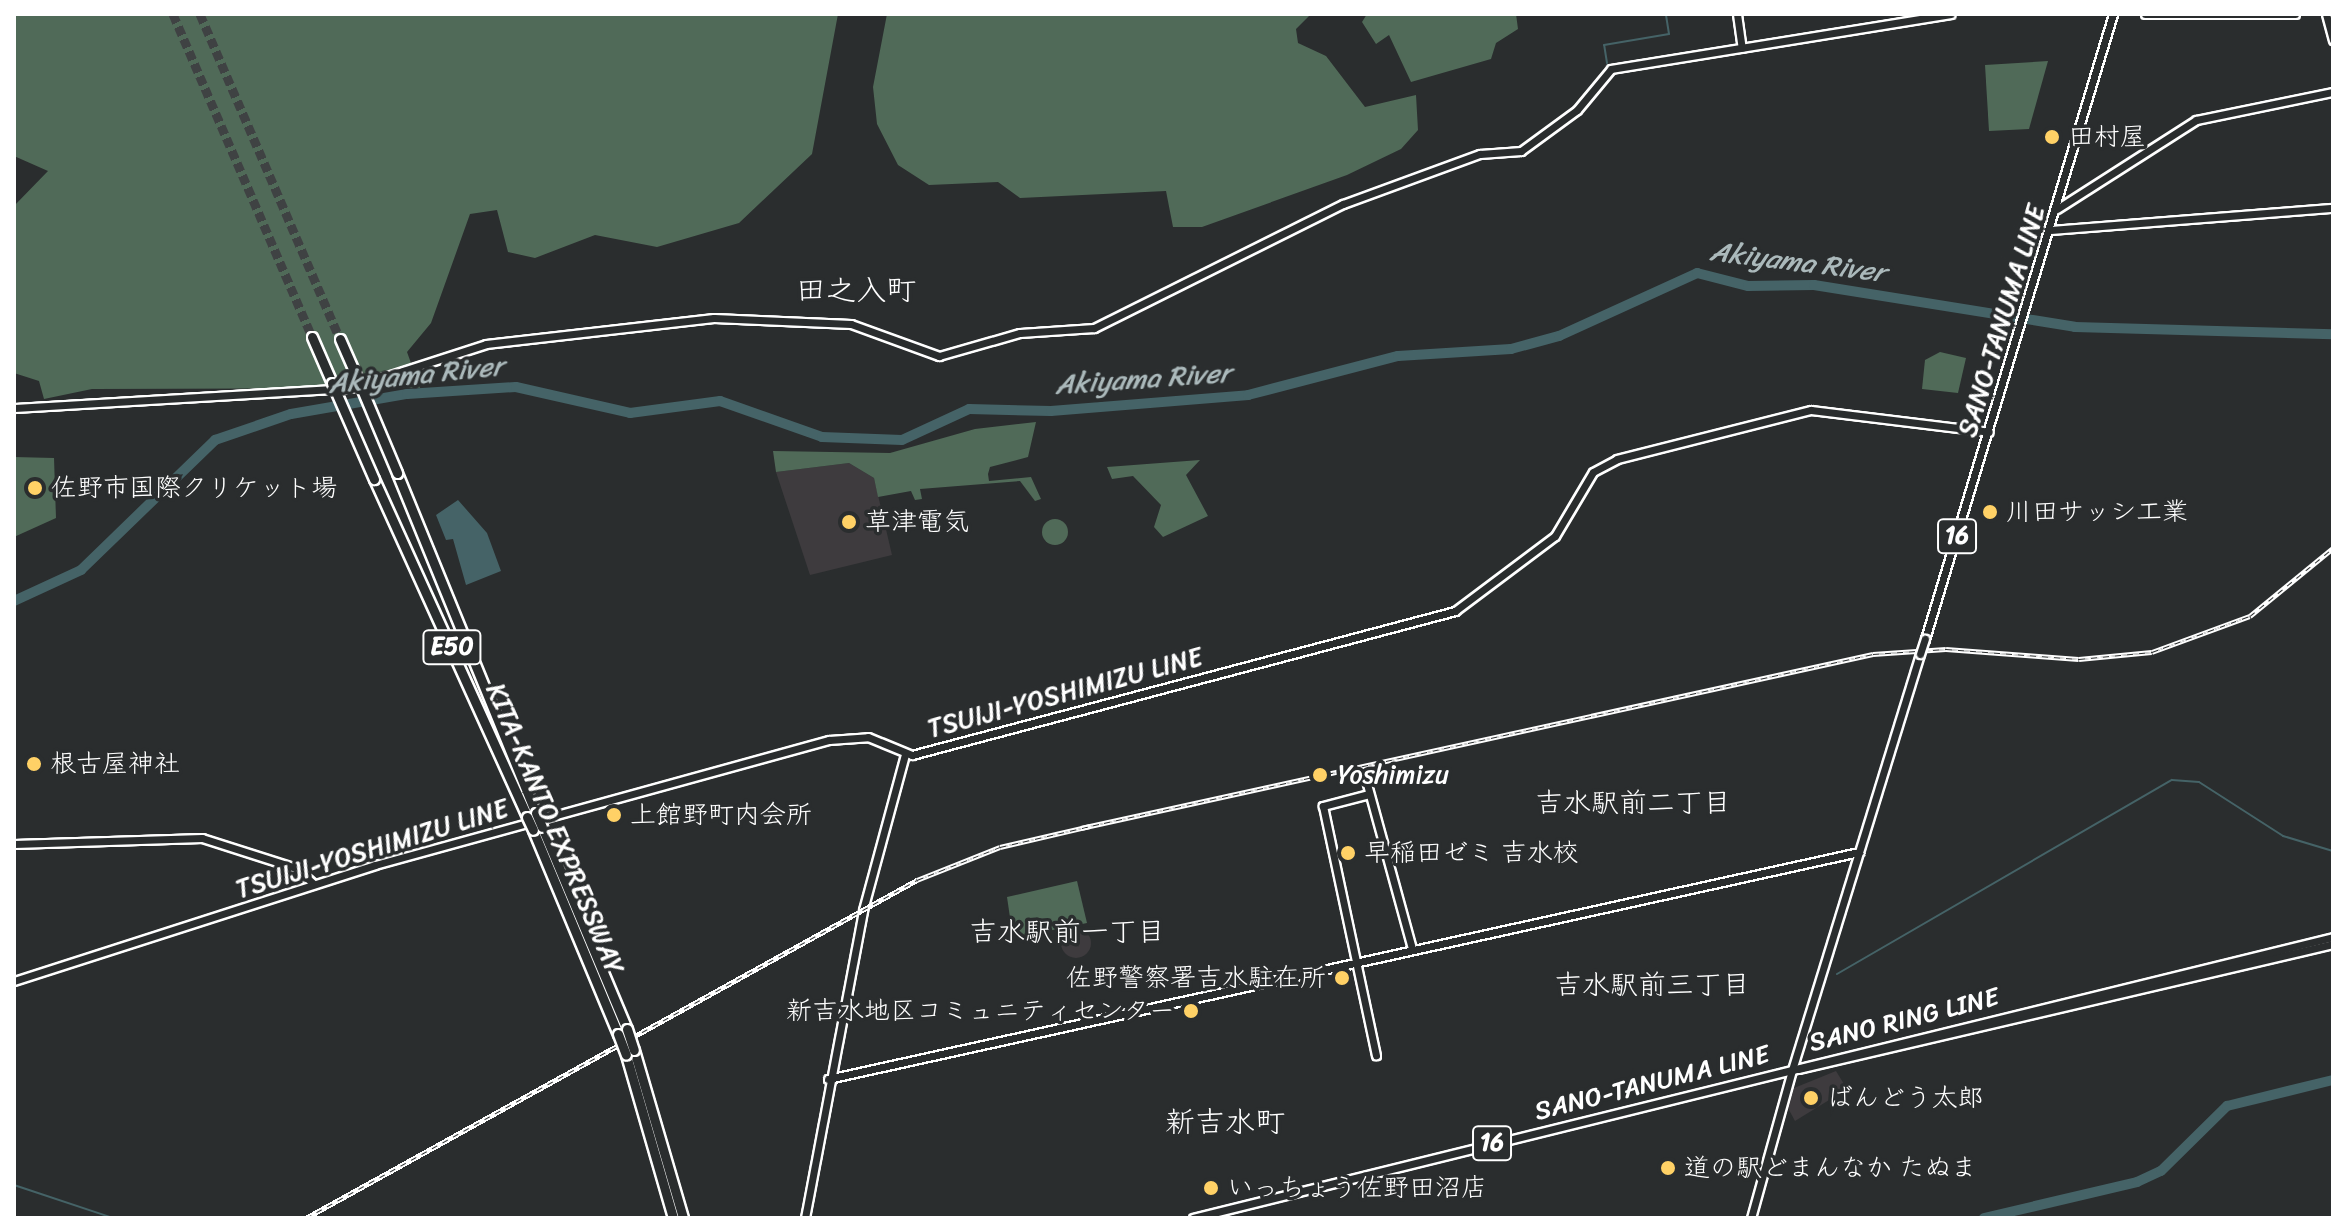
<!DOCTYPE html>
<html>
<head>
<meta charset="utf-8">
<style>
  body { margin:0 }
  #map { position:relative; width:2347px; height:1232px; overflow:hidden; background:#2a2d2e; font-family:Sriracha,"Klee One",sans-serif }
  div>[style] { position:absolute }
  .built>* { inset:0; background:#3e3b3e }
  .round { border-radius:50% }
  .green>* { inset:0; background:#506a58 }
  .water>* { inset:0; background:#456367 }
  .stream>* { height:2px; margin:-1px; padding:0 1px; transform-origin:1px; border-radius:1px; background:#456367 }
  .river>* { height:10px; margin:-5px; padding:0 5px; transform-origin:5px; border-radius:5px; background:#456367 }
  .highway-tunnel>* { height:9px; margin-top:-4.5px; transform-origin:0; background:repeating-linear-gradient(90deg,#3f4243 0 9px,transparent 0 13.5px) }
  .roads { filter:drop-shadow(2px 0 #fff) drop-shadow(-2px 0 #fff) drop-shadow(0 2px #fff) drop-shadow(0 -2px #fff) }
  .secondary>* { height:7px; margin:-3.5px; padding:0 3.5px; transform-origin:3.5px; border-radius:3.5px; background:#2a2d2e }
  .primary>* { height:7px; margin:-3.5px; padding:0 3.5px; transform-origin:3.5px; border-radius:3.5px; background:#2a2d2e }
  .highway>* { height:9px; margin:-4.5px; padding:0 4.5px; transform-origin:4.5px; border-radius:4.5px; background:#2a2d2e }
  .rail>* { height:5px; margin-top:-2.5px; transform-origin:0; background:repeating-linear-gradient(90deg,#2a2d2e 0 6px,#fff 0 12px); box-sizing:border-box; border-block:2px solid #fff }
  .bridges { filter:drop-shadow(2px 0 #fff) drop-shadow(-2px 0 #fff) drop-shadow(0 2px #fff) drop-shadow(0 -2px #fff) }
  .primary-bridge>* { height:7px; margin:-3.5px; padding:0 3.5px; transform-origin:3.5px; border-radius:3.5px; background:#2a2d2e }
  .highway-bridge>* { height:9px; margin:-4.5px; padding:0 4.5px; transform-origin:4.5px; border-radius:4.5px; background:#2a2d2e }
  .dots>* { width:22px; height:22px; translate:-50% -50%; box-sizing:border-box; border:4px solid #2a2d2e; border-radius:50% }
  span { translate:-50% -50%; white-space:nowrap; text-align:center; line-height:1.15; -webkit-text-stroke:7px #2a2d2e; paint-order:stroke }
  .shield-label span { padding:2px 6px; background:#2a2d2e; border:2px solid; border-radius:6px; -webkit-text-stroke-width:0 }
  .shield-label { font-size:24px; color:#fff; font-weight:700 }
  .poi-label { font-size:26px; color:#fff }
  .left { translate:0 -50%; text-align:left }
  .right { translate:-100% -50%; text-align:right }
  .street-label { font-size:26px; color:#fff }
  .water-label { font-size:28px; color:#abb9bb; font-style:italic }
  .neighbourhood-label { font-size:28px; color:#fff }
  .quarter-label { font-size:30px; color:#fff }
  .frame { position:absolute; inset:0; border:16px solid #fff; pointer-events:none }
</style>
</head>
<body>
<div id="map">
  <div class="built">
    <div style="clip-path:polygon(849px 463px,874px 478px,892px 555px,810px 575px,776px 472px)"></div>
    <div class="round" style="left:1061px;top:928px;width:30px;height:30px"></div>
    <div style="clip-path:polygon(1836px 1071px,1847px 1089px,1795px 1121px,1788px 1108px,1794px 1088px)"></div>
  </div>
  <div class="green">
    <div style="clip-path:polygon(14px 14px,838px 14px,812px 154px,739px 223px,657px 247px,595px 235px,535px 258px,508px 252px,497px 210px,470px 214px,431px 323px,407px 352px,420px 388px,92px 389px,44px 399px,39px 381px,14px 373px,14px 206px,48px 171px,14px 156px)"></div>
    <div style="clip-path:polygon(887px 14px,1311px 14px,1296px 29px,1298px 43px,1326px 56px,1365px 107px,1416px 95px,1418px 130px,1401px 149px,1347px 175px,1202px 227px,1173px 227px,1166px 191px,1020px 198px,998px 182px,929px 185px,898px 165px,877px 124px,873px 87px)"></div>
    <div style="clip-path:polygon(1367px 14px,1516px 14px,1518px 29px,1496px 43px,1491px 59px,1411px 82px,1389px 35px,1376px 44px,1362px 22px)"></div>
    <div style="clip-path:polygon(2048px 61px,2029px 129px,1989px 131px,1985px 65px)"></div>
    <div style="clip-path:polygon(1940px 352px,1966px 358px,1958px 393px,1922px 389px,1925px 360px)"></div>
    <div style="clip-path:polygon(1036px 422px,1028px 457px,990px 467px,988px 474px,989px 481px,1031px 477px,1041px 499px,1035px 501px,1020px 481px,920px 489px,922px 499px,915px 500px,911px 491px,878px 497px,874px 478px,849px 463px,776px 472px,773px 451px,890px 453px,975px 429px)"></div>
    <div style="clip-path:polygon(14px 457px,54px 458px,56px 518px,14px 537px)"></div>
    <div style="clip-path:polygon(1200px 460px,1186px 475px,1208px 516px,1163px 537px,1154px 527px,1161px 505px,1133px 476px,1112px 479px,1107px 467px)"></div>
    <div class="round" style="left:1042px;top:519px;width:26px;height:26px"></div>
    <div style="clip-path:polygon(1077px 881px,1087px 923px,1013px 938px,1007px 897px)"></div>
  </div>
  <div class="water">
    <div style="clip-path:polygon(458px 500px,487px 533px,501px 571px,466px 585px,453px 539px,446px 540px,436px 515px)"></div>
  </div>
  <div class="stream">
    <div style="left:1607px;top:63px;width:18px;rotate:-99deg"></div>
    <div style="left:1604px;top:45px;width:66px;rotate:-9.6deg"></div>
    <div style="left:1669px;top:34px;width:19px;rotate:-99deg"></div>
    <div style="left:1837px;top:974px;width:387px;rotate:-30.1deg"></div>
    <div style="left:2172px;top:780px;width:27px;rotate:4deg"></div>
    <div style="left:2199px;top:782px;width:100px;rotate:32.7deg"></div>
    <div style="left:2283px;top:836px;width:52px;rotate:16.7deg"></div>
    <div style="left:14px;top:1185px;width:104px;rotate:18.4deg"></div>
  </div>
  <div class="river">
    <div style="left:14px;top:601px;width:74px;rotate:-24.8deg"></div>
    <div style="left:81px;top:570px;width:187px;rotate:-44.1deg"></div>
    <div style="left:215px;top:440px;width:80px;rotate:-18.9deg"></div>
    <div style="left:291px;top:414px;width:118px;rotate:-9.8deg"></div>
    <div style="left:407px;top:394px;width:109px;rotate:-3.7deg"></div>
    <div style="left:516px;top:387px;width:117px;rotate:12.8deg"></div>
    <div style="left:630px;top:413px;width:91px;rotate:-7.6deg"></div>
    <div style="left:720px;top:401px;width:108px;rotate:19.4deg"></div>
    <div style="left:822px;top:437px;width:80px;rotate:2.1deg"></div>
    <div style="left:902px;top:440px;width:74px;rotate:-24.8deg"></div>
    <div style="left:969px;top:409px;width:82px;rotate:1.4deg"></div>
    <div style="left:1051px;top:411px;width:198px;rotate:-4.6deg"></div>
    <div style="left:1248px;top:395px;width:155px;rotate:-14.6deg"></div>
    <div style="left:1398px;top:356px;width:113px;rotate:-3.5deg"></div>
    <div style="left:1511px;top:349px;width:50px;rotate:-15.2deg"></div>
    <div style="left:1559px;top:336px;width:152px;rotate:-24.5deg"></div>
    <div style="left:1697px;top:273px;width:53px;rotate:14.3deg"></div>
    <div style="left:1748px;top:286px;width:66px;rotate:-0.9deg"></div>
    <div style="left:1814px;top:285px;width:264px;rotate:9.1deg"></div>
    <div style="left:2075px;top:327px;width:258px;rotate:1.6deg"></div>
    <div style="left:1984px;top:1218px;width:157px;rotate:-13.2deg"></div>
    <div style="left:2137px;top:1182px;width:26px;rotate:-25deg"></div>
    <div style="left:2161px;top:1171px;width:93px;rotate:-44.6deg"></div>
    <div style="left:2227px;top:1106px;width:109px;rotate:-13.8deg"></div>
  </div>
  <div class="highway-tunnel">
    <div style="left:173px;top:14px;width:352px;rotate:66.7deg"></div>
    <div style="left:200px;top:14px;width:354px;rotate:66.7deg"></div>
  </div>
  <div class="roads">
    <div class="secondary">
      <div style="left:1737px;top:14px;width:34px;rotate:82deg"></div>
      <div style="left:2145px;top:14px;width:150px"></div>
      <div style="left:2326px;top:14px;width:27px;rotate:75deg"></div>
      <div style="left:2057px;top:209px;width:165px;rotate:-32.6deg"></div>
      <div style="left:2196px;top:120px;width:140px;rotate:-11.6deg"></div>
      <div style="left:2051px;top:230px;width:283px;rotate:-4.5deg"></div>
      <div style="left:14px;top:408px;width:337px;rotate:-3.4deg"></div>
      <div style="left:350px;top:388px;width:143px;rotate:-17.9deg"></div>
      <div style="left:486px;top:344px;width:229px;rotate:-6.5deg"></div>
      <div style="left:714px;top:318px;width:137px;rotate:2.5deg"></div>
      <div style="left:851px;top:324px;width:94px;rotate:20deg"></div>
      <div style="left:939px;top:356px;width:84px;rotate:-15.9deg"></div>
      <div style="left:1020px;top:333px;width:74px;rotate:-3.9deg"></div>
      <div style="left:1094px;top:328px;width:278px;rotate:-26.5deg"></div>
      <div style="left:1343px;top:204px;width:146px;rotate:-20.1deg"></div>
      <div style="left:1480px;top:154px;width:41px;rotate:-4.2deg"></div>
      <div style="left:1521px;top:151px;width:69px;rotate:-36.2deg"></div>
      <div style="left:1577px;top:110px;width:53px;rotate:-50.3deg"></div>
      <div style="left:1611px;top:69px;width:344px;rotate:-9.2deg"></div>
      <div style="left:1364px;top:773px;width:182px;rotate:74.7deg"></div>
      <div style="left:1369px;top:794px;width:48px;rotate:165.4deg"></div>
      <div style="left:1323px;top:806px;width:255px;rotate:78deg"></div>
      <div style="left:14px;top:844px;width:188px;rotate:-1.8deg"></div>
      <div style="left:202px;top:838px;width:99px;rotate:17.7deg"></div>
      <div style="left:296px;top:868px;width:24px;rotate:42deg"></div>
      <div style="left:14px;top:981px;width:379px;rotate:-17.8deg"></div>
      <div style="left:375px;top:865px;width:471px;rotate:-15.4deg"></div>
      <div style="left:829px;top:740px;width:39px;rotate:-4deg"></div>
      <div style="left:868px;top:737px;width:48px;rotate:22.2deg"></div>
      <div style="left:912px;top:755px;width:562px;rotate:-14.85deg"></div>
      <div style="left:1455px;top:611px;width:125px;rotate:-36.9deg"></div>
      <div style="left:1555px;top:536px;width:74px;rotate:-59.3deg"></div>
      <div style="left:1593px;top:472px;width:27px;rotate:-28deg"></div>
      <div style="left:1617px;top:459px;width:200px;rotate:-14.2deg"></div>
      <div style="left:1811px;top:410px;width:179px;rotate:7deg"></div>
      <div style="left:1798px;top:1069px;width:549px;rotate:-13.15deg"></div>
      <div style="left:1792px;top:1070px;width:557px;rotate:-13.81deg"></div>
      <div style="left:828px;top:1079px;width:1056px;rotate:-12.42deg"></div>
      <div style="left:805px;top:1218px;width:313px;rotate:-79.3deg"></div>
      <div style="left:863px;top:910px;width:162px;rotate:-74.9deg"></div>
      <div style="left:1751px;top:1218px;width:154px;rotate:-74.5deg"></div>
    </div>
    <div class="primary">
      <div style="left:1925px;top:639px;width:653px;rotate:-73.26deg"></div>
      <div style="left:1193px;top:1218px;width:617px;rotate:-13.88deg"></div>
      <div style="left:1792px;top:1070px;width:435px;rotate:-72.9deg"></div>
    </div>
    <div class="highway">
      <div style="left:312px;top:337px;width:50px;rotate:66.5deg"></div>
      <div style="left:340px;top:339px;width:45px;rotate:66.3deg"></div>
      <div style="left:397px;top:473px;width:367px;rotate:67.8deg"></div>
      <div style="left:374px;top:479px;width:371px;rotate:65.6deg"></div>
      <div style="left:542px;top:827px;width:219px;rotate:67.2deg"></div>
      <div style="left:533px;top:830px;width:221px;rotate:67.4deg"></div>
      <div style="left:634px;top:1050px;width:175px;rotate:73.7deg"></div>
      <div style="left:626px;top:1055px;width:170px;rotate:73.9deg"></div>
    </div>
  </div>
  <div class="rail">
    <div style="left:1081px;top:828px;width:811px;rotate:-12.39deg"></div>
    <div style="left:1873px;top:654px;width:73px;rotate:-3.9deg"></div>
    <div style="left:1946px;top:649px;width:133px;rotate:4.3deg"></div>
    <div style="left:2079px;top:659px;width:73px;rotate:-5.5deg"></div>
    <div style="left:2152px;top:652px;width:104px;rotate:-20.2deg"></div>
    <div style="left:2250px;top:616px;width:107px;rotate:-39.3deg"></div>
    <div style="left:306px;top:1218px;width:698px;rotate:-28.95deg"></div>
    <div style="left:917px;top:880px;width:89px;rotate:-21.7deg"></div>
    <div style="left:1000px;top:847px;width:92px;rotate:-13.1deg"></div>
  </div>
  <div class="bridges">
    <div class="primary-bridge">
      <div style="left:1920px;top:654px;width:16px;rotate:-72deg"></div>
    </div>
    <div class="highway-bridge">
      <div style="left:358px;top:380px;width:101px;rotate:67.2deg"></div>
      <div style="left:332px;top:383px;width:105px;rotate:66.4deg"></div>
      <div style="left:536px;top:813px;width:15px;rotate:67deg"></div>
      <div style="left:527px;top:817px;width:14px;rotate:65deg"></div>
      <div style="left:627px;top:1029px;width:22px;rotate:72deg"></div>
      <div style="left:618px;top:1034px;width:22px;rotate:69deg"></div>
    </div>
  </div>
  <div class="dots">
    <div style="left:2052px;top:137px;background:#ffd166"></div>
    <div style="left:35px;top:488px;background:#ffd166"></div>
    <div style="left:1990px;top:512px;background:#ffd166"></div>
    <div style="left:849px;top:522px;background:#ffd166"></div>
    <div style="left:34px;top:764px;background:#ffd166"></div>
    <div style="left:1320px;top:775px;background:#ffd166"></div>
    <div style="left:614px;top:815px;background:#ffd166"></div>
    <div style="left:1348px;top:853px;background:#ffd166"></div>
    <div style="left:1342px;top:978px;background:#ffd166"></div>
    <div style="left:1191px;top:1011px;background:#ffd166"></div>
    <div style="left:1811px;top:1098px;background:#ffd166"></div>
    <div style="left:1668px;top:1168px;background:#ffd166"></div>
    <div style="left:1211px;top:1188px;background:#ffd166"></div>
  </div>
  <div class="shield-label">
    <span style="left:1957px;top:536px">16</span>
    <span style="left:452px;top:647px">E50</span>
    <span style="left:1492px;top:1143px">16</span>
  </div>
  <div class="poi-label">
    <span class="left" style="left:2068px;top:137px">田村屋</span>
    <span class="left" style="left:51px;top:488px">佐野市国際クリケット場</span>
    <span class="left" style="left:2006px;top:512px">川田サッシ工業</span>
    <span class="left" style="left:865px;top:522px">草津電気</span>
    <span class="left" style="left:50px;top:764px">根古屋神社</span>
    <span class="left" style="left:1338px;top:775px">Yoshimizu</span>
    <span class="left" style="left:630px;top:815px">上館野町内会所</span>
    <span class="left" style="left:1364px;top:853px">早稲田ゼミ 吉水校</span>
    <span class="right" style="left:1326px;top:978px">佐野警察署吉水駐在所</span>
    <span class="right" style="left:1175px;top:1011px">新吉水地区コミュニティセンター</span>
    <span class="left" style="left:1827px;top:1098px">ばんどう太郎</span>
    <span class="left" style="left:1684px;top:1168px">道の駅どまんなか たぬま</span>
    <span class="left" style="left:1227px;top:1188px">いっちょう佐野田沼店</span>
  </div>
  <div class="street-label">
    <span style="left:2002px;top:321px;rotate:-73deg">SANO-TANUMA LINE</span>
    <span style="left:1065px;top:693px;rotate:-15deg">TSUIJI-YOSHIMIZU LINE</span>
    <span style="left:555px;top:829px;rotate:67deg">KITA-KANTO EXPRESSWAY</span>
    <span style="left:372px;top:849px;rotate:-17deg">TSUIJI-YOSHIMIZU LINE</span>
    <span style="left:1904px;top:1020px;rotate:-14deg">SANO RING LINE</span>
    <span style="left:1652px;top:1083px;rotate:-14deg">SANO-TANUMA LINE</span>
  </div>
  <div class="water-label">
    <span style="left:1798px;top:262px;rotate:7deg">Akiyama River</span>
    <span style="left:416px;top:375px;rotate:-6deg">Akiyama River</span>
    <span style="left:1143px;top:379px;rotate:-4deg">Akiyama River</span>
  </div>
  <div class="neighbourhood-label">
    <span style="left:1633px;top:803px">吉水駅前二丁目</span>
    <span style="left:1067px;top:932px">吉水駅前一丁目</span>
    <span style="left:1652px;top:985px">吉水駅前三丁目</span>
  </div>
  <div class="quarter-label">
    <span style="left:856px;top:290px">田之入町</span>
    <span style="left:1225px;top:1122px">新吉水町</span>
  </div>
  <div class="frame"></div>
</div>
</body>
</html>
